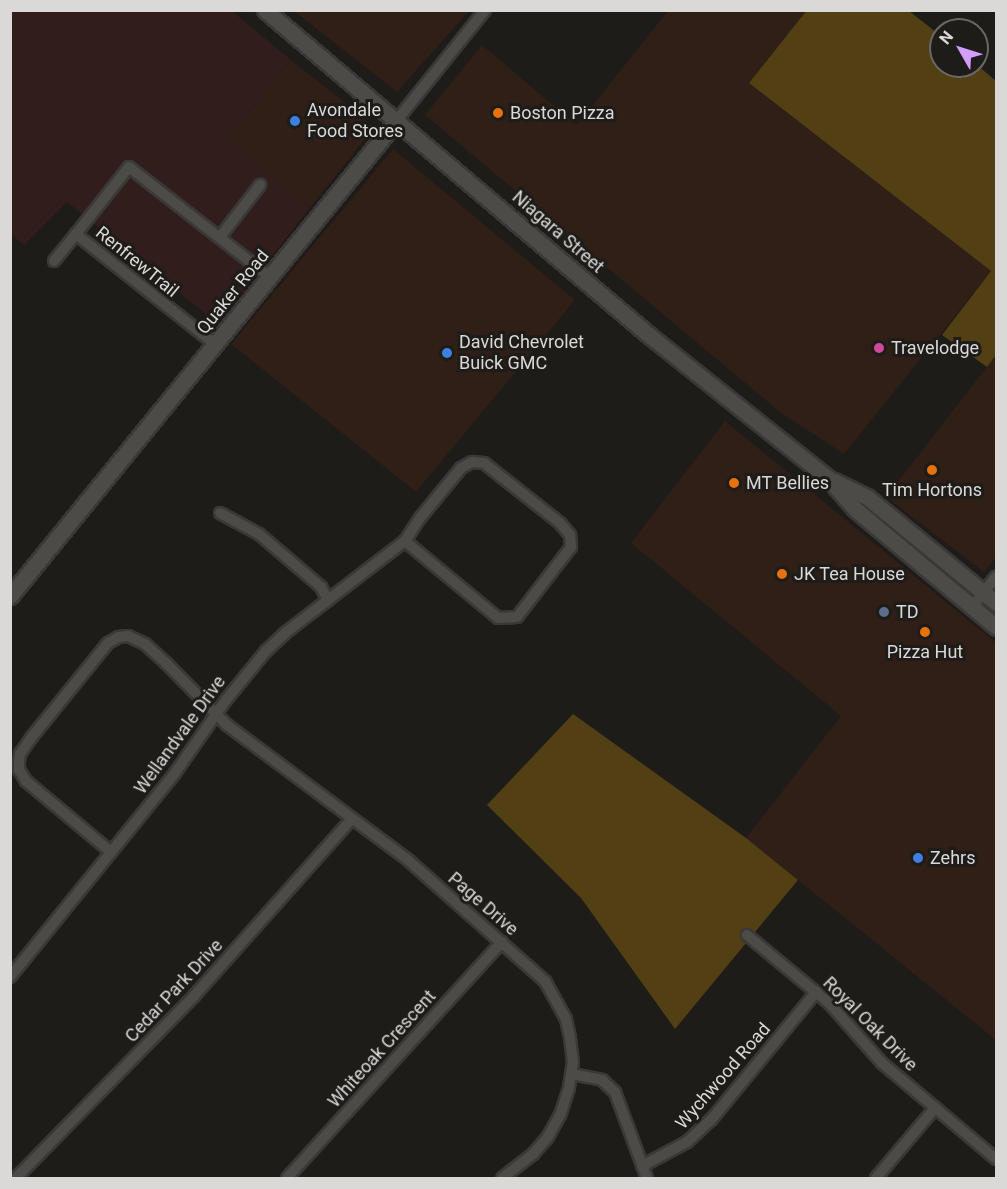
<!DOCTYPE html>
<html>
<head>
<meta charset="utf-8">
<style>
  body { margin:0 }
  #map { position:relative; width:1007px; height:1189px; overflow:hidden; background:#1d1c19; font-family:Roboto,sans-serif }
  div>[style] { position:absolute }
  .commercial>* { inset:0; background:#2f1f16 }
  .industrial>* { inset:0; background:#301d1c }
  .green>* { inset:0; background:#523f13 }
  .roads { filter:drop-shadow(2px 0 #3a3937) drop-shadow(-2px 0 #3a3937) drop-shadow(0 2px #3a3937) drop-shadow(0 -2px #3a3937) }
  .street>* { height:10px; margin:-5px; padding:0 5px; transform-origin:5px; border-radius:5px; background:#4d4b48 }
  .secondary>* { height:15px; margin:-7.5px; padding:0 7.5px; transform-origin:7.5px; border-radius:7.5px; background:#4d4b48 }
  .dots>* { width:16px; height:16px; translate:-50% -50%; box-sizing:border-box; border:3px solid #1d1c19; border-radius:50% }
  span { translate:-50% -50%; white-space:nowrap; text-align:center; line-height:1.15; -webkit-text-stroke:6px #1d1c19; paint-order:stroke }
  .poi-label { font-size:18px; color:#dad9d7 }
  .left { translate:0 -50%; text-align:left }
  .street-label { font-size:18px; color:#dad9d7 }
  .frame { position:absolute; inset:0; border:12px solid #dad9d7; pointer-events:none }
  .north { position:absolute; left:929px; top:18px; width:60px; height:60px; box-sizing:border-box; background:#1d1c19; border:2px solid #696865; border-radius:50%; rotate:309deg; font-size:16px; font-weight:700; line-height:24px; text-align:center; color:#dad9d7 }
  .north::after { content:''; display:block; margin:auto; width:21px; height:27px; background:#d29dfd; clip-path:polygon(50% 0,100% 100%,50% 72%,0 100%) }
</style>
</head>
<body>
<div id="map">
  <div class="commercial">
    <div style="clip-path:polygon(294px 11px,469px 11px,397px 92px)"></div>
    <div style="clip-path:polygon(668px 11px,807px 11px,749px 83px,991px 271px,844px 454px,781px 413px,425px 115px,482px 45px,577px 125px)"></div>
    <div style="clip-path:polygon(291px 60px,362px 116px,368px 135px,310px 208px,227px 139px)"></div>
    <div style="clip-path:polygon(393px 149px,575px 300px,416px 492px,231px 344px)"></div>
    <div style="clip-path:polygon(996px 355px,996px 557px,984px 572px,886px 497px)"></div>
    <div style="clip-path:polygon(725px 421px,996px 643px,996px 1040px,746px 838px,841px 716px,631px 543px)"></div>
  </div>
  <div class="industrial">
    <div style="clip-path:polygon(10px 11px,232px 11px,291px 60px,227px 139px,310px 208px,218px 324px,67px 202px,24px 245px,11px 234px)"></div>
  </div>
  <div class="green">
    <div style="clip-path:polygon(807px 10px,909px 11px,941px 36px,941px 66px,977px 65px,996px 81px,996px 355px,987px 367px,942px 335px,991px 271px,749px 83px)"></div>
    <div style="clip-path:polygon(573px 714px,746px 838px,798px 880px,675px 1029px,581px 898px,487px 805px)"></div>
  </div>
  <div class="roads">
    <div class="street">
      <div style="left:397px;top:120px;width:141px;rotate:-51.3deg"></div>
      <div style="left:220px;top:237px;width:66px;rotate:-52.4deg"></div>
      <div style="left:54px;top:261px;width:35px;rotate:-51deg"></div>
      <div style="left:216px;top:345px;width:179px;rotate:-141.6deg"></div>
      <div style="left:76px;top:234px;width:85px;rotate:-51.7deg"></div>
      <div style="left:129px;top:167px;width:179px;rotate:38deg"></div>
      <div style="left:220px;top:513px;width:44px;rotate:28.3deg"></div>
      <div style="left:259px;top:534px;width:82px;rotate:40.5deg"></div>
      <div style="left:321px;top:587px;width:15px;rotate:62deg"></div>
      <div style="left:973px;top:606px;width:37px;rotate:-52deg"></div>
      <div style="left:111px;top:852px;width:111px;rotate:-140.1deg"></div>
      <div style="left:26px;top:781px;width:13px;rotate:-122deg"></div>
      <div style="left:19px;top:770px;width:8px;rotate:-90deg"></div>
      <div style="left:19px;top:762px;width:8px;rotate:-83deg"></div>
      <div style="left:20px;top:754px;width:19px;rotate:-55deg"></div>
      <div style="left:31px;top:738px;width:122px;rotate:-51deg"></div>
      <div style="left:108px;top:643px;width:13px;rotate:-29deg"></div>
      <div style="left:119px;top:637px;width:9px;rotate:-6deg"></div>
      <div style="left:128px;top:636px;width:19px;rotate:25deg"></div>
      <div style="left:145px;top:644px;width:28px;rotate:42deg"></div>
      <div style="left:166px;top:663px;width:87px;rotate:45.5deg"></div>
      <div style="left:227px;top:725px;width:226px;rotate:36.7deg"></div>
      <div style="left:408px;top:860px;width:183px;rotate:41.5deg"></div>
      <div style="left:545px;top:981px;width:43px;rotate:61.1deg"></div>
      <div style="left:566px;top:1019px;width:19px;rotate:78deg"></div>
      <div style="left:570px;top:1038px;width:24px;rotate:83deg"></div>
      <div style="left:573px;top:1062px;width:26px;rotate:99deg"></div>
      <div style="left:569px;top:1088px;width:28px;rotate:108deg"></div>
      <div style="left:560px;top:1115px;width:26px;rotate:119deg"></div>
      <div style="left:547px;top:1138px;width:21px;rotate:131deg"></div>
      <div style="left:533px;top:1154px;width:39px;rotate:142deg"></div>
      <div style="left:747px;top:935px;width:108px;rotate:39.7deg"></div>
      <div style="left:830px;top:1004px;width:79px;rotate:48.6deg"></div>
      <div style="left:882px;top:1063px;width:149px;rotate:40.1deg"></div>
      <div style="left:10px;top:977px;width:262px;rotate:-51deg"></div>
      <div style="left:175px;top:773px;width:89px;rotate:-55.1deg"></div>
      <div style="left:226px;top:700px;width:63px;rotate:-50.8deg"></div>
      <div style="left:266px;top:651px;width:26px;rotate:-43deg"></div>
      <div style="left:285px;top:633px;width:151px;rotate:-37.5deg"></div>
      <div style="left:405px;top:541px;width:27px;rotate:-57deg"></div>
      <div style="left:420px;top:518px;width:65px;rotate:-50.6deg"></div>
      <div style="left:461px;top:468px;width:13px;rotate:-29deg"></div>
      <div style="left:472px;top:462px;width:12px;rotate:5deg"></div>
      <div style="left:484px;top:463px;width:97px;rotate:38.3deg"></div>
      <div style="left:560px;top:523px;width:16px;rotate:50deg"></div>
      <div style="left:570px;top:535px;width:12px;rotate:85deg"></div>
      <div style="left:571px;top:547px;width:88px;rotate:127.6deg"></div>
      <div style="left:517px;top:617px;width:19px;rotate:177deg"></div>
      <div style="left:498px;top:618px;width:121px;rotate:-140.4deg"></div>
      <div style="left:572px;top:1074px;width:31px;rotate:11deg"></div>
      <div style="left:602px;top:1080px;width:18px;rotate:43deg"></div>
      <div style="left:615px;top:1092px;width:92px;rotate:69.6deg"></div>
      <div style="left:642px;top:1166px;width:51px;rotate:-28.1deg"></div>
      <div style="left:687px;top:1142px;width:33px;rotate:-43deg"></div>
      <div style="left:711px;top:1120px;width:166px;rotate:-50.6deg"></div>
      <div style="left:16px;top:1178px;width:255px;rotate:-45.6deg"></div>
      <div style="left:194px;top:996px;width:236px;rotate:-48.3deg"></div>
      <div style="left:287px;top:1178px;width:319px;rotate:-47.7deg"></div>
      <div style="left:876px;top:1178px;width:92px;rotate:-49.9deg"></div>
    </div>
    <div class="secondary">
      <div style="left:265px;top:10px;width:504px;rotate:40.26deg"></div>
      <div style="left:650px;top:336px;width:228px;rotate:38.6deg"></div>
      <div style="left:828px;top:478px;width:41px;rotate:48.9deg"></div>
      <div style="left:855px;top:509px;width:184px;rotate:39.9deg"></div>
      <div style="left:834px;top:481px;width:37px;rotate:26deg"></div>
      <div style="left:867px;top:497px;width:167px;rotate:39.4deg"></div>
      <div style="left:10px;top:596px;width:613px;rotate:-50.89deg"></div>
    </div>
  </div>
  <div class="dots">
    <div style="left:498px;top:113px;background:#e8710a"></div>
    <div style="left:295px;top:121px;background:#3f7fe0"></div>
    <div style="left:879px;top:348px;background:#d1479c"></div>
    <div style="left:447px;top:353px;background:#3f7fe0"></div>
    <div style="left:932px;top:470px;background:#e8710a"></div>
    <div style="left:734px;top:483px;background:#e8710a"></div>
    <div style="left:782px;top:574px;background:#e8710a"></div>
    <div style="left:884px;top:612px;background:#5c6f8a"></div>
    <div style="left:925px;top:632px;background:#e8710a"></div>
    <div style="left:918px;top:858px;background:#3f7fe0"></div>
  </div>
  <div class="poi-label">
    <span class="left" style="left:307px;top:121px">Avondale<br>Food Stores</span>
    <span class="left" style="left:510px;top:113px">Boston Pizza</span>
    <span class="left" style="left:459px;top:353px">David Chevrolet<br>Buick GMC</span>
    <span class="left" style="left:891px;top:348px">Travelodge</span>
    <span class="left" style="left:746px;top:483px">MT Bellies</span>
    <span style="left:932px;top:490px">Tim Hortons</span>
    <span class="left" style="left:794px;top:574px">JK Tea House</span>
    <span class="left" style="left:896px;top:612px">TD</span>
    <span style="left:925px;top:652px">Pizza Hut</span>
    <span class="left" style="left:930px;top:858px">Zehrs</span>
  </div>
  <div class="street-label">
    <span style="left:558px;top:232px;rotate:41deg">Niagara Street</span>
    <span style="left:137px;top:262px;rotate:39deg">RenfrewTrail</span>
    <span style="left:233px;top:292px;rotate:-51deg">Quaker Road</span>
    <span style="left:180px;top:735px;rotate:-54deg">Wellandvale Drive</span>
    <span style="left:483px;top:904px;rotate:41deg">Page Drive</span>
    <span style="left:174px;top:991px;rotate:-47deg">Cedar Park Drive</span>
    <span style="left:870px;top:1024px;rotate:45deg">Royal Oak Drive</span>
    <span style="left:382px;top:1049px;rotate:-48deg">Whiteoak Crescent</span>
    <span style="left:723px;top:1076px;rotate:-49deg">Wychwood Road</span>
  </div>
  <div class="frame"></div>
  <div class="north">N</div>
</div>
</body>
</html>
